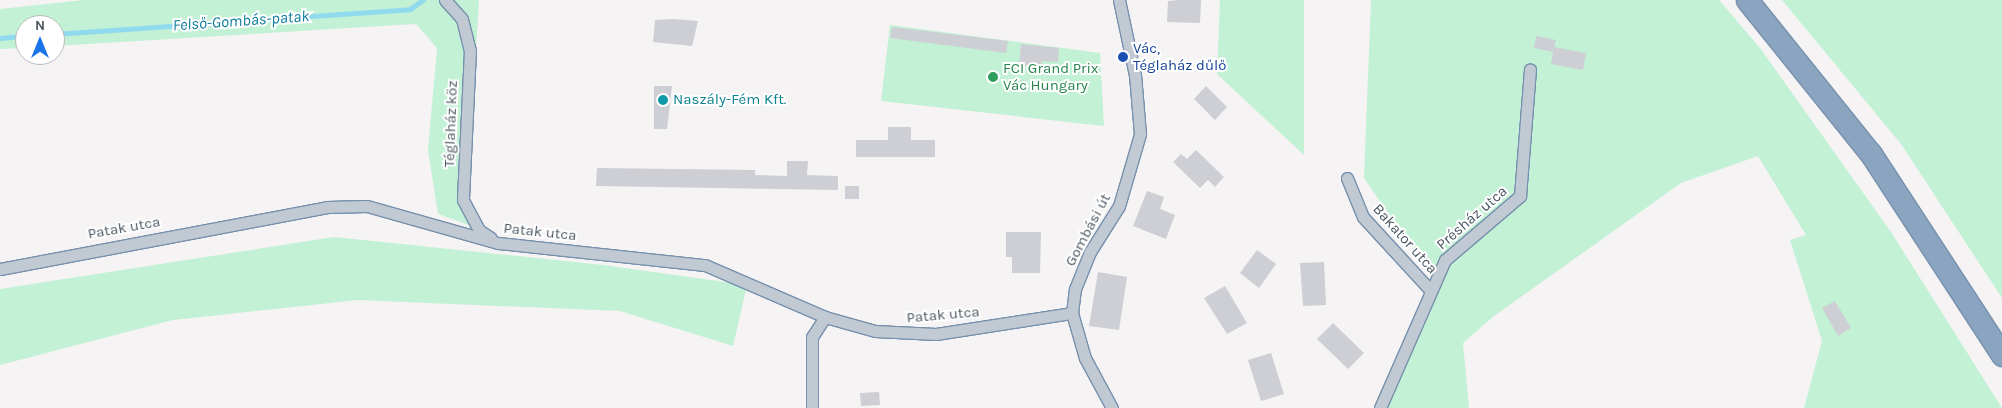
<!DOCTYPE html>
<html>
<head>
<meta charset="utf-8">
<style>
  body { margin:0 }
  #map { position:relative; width:2002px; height:408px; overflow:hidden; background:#f5f3f3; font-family:Karla,sans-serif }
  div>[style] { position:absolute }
  .green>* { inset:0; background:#c3f1d5 }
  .stream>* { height:4.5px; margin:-2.25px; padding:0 2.25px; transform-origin:2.25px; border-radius:2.25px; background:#90daee }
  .building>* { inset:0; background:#cdcfd5 }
  .roads { filter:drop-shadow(1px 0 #7690ad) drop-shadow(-1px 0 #7690ad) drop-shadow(0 1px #7690ad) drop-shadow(0 -1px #7690ad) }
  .street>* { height:11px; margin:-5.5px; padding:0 5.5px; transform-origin:5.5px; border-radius:5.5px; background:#c1cad2 }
  .highway>* { height:21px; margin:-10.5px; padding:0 10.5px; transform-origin:10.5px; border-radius:10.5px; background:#8ba5c1 }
  .dots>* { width:14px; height:14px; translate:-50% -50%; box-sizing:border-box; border:2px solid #fff; border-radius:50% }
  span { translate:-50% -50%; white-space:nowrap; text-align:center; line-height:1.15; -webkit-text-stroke:4px #fff; paint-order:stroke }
  .transit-label { font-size:15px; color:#164399 }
  .left { translate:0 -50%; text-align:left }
  .leisure-label { font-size:15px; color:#27864d }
  .culture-label { font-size:15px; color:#0d838f }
  .street-label { font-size:15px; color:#4a5661 }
  .water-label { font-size:16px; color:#0c7c9b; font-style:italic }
  .north { position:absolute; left:15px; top:15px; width:50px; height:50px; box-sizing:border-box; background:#fff; border:1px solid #b7bbc0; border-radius:50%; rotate:0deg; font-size:14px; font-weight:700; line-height:20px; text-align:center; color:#4a5661 }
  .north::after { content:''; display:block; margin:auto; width:18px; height:22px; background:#1a73e8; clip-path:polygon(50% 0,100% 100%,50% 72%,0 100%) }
</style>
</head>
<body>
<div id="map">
  <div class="green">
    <div style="clip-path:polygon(84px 0,479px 0,467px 195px,488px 232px,438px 214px,428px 150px,437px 48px,416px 24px,55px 46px,55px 25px,25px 25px,25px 48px,0 49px,0 9px)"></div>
    <div style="clip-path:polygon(1220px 0,1304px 0,1304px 155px,1217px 74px)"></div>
    <div style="clip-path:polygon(1371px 0,1719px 0,1760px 48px,1891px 232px,2002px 408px,1804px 408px,1822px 341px,1790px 240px,1806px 235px,1758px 156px,1681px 183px,1494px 316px,1463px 343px,1469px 408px,1387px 408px,1440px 289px,1364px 178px)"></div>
    <div style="clip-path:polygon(1782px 0,2002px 0,2002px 298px,1901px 144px)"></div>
    <div style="clip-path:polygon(890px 25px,1100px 53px,1104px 126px,881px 101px)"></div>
    <div style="clip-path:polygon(334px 237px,603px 265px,747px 285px,733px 346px,620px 311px,358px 300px,173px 320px,0 365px,0 289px)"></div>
  </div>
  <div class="stream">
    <div style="left:55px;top:34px;width:356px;rotate:-4deg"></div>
    <div style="left:410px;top:9px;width:16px;rotate:-35deg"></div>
    <div style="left:0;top:38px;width:25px;rotate:-5deg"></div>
  </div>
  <div class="building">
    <div style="clip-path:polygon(1179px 0,1201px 0,1200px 23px,1167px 22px,1168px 1px)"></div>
    <div style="clip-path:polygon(674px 19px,698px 21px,692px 46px,653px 42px,655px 20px)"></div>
    <div style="clip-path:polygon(892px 27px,1008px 41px,1006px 53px,890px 38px)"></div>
    <div style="clip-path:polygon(1536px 36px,1556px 40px,1553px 52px,1534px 48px)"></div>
    <div style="clip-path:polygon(1021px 44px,1059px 48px,1058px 62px,1042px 61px,1041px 68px,1019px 65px)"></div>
    <div style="clip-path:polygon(1554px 47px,1586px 53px,1583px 70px,1551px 64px)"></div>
    <div style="clip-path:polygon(654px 86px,672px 86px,667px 129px,654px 129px)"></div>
    <div style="clip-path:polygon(1206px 86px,1227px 107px,1215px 120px,1194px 99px)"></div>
    <div style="clip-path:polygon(888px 127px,911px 127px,911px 140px,935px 140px,935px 157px,856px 157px,856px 140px,888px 140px)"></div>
    <div style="clip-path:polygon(1196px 150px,1224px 177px,1215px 187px,1208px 180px,1200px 188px,1173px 162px,1181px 154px,1187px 159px)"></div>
    <div style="clip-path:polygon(787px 161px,808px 161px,807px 175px,838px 176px,838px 190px,596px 186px,597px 168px,755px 170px,755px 175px,787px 176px)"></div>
    <div style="clip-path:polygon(845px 186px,859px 186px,859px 199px,845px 199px)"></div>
    <div style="clip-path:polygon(1147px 191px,1164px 197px,1160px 209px,1175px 215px,1166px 239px,1133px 226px)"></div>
    <div style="clip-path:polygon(1006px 232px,1041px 232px,1040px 273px,1012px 273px,1012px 257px,1006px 257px)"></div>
    <div style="clip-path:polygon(1257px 250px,1276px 264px,1259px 288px,1240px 273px)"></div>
    <div style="clip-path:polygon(1324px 262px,1326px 305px,1303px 306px,1300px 263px)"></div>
    <div style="clip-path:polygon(1098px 272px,1127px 277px,1119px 330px,1089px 326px)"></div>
    <div style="clip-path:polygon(1225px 286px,1247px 323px,1227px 334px,1204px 298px)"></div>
    <div style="clip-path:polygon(1835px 301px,1851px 328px,1838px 336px,1822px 308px)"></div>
    <div style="clip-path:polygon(1333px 323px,1364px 353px,1348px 369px,1317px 339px)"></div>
    <div style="clip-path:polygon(1271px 353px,1284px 394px,1261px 401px,1248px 360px)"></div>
    <div style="clip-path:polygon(879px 392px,880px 405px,861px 406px,860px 393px)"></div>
  </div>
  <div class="roads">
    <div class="street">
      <div style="left:445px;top:0;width:25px;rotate:48deg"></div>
      <div style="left:462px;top:19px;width:32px;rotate:76deg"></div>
      <div style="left:470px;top:50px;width:150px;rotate:92.7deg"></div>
      <div style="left:463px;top:200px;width:34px;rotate:62deg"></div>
      <div style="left:479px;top:230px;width:14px;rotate:34deg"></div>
      <div style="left:1347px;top:178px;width:42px;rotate:67.7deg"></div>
      <div style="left:1363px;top:217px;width:100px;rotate:47.4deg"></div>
      <div style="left:0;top:269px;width:333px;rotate:-10.7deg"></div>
      <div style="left:327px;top:207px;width:40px;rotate:-1.4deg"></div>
      <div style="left:367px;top:206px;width:136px;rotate:15.8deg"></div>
      <div style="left:498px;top:243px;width:208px;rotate:6.1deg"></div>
      <div style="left:705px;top:265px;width:131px;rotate:23.4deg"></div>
      <div style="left:825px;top:317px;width:52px;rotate:15.6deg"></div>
      <div style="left:875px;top:331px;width:61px;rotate:2.8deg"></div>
      <div style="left:936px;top:334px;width:138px;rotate:-8.8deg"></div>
      <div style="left:812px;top:408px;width:71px;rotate:-90deg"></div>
      <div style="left:812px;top:337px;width:24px;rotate:-57deg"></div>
      <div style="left:1112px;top:408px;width:57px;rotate:-118.4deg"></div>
      <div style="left:1085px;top:358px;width:47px;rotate:-106.1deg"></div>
      <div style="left:1072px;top:313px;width:24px;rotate:-83deg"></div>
      <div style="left:1075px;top:289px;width:40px;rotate:-68deg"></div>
      <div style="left:1090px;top:252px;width:54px;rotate:-57.8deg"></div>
      <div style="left:1119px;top:206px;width:75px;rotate:-73.7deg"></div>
      <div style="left:1140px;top:134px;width:59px;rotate:-94.8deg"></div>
      <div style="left:1135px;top:75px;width:77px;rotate:-102deg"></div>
      <div style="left:1380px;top:408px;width:162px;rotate:-66.3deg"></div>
      <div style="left:1445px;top:260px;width:99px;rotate:-40.5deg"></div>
      <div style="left:1520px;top:196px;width:127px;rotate:-85.5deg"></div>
    </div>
    <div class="highway">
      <div style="left:1747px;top:0;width:198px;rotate:51.2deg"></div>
      <div style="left:1871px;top:154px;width:240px;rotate:56.9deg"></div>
    </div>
  </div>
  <div class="dots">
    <div style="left:1123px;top:57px;background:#1a4fb4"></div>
    <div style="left:993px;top:77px;background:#2e9e5b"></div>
    <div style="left:663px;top:100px;background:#0f9aa8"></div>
  </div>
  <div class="transit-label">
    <span class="left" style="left:1133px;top:57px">Vác,<br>Téglaház dűlő</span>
  </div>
  <div class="leisure-label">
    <span class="left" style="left:1003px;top:77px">FCI Grand Prix<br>Vác Hungary</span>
  </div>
  <div class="culture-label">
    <span class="left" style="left:673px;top:100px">Naszály-Fém Kft.</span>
  </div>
  <div class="street-label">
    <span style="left:451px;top:124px;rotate:-88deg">Téglaház köz</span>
    <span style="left:1472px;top:218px;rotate:-41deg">Présház utca</span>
    <span style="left:124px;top:228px;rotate:-10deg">Patak utca</span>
    <span style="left:1088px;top:230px;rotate:-62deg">Gombási út</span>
    <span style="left:540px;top:232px;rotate:6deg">Patak utca</span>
    <span style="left:1405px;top:239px;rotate:48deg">Bakator utca</span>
    <span style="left:943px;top:315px;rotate:-5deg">Patak utca</span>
  </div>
  <div class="water-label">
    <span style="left:241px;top:21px;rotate:-4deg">Felső-Gombás-patak</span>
  </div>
  <div class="north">N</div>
</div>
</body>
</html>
